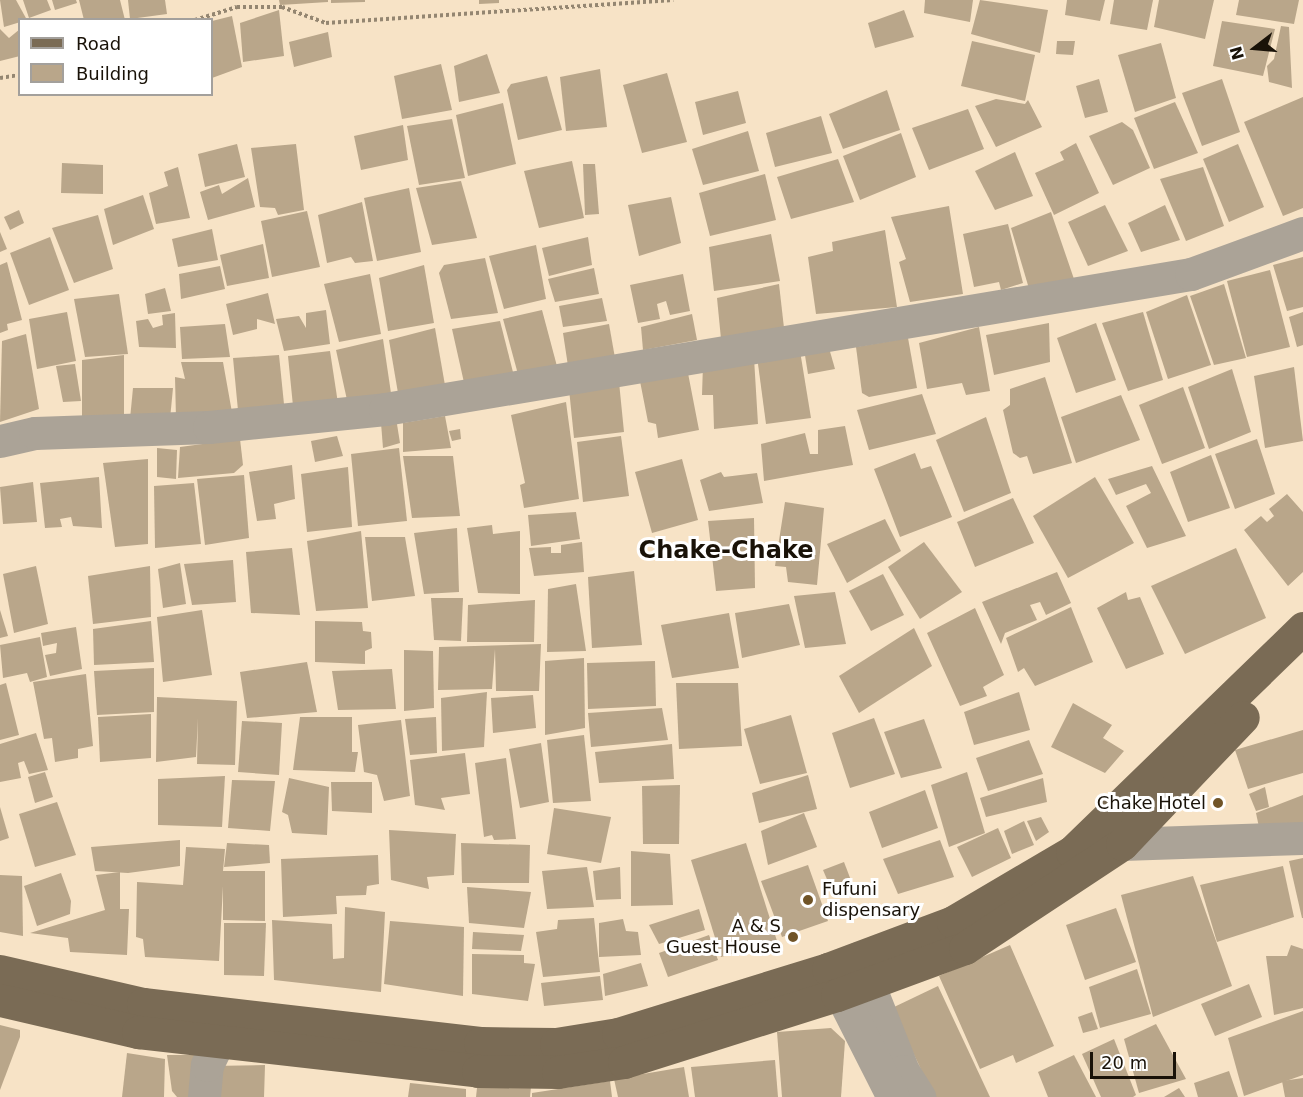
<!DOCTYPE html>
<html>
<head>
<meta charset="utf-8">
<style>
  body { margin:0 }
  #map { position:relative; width:1303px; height:1097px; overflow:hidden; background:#f7e3c6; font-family:"DejaVu Sans",sans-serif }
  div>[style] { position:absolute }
  .building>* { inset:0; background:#b9a68a }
  .path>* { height:4px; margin-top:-2px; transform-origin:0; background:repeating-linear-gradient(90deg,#948671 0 3px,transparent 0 6px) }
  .minor>* { height:33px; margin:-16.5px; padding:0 16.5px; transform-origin:16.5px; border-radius:16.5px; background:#aba397 }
  .major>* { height:33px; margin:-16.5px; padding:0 16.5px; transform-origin:16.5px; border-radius:16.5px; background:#7a6b55 }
  .dots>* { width:16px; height:16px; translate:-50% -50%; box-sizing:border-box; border:3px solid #fff; border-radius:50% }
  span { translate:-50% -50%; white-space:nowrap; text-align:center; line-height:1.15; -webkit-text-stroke:6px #fff; paint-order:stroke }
  .poi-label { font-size:18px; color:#191208 }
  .right { translate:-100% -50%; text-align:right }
  .left { translate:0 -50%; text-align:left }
  .district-label { font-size:24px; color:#191208; font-weight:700 }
  .legend { position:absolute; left:18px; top:18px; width:195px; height:78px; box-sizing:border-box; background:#fff; border:2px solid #a3a09c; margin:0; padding:8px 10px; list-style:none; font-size:18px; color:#191208 }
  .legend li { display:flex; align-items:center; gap:12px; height:30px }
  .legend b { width:30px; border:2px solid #a3a09c }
  .north { position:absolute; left:1225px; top:18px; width:60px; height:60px; -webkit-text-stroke:4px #fff; paint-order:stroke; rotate:254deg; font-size:16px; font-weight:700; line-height:24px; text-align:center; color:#191208 }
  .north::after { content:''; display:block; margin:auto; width:21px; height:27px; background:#191208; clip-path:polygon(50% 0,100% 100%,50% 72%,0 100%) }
  .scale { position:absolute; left:1090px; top:1052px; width:86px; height:27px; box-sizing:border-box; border:3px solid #191208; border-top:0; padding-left:8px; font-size:18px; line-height:21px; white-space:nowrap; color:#191208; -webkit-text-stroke:4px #fff; paint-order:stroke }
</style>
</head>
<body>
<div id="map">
  <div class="building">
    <div style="clip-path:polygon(0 0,16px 0,27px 20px,4px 27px)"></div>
    <div style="clip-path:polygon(23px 0,47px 0,51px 10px,29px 18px)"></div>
    <div style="clip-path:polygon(52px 0,76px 0,77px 3px,55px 10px)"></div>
    <div style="clip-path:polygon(79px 0,120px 0,125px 20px,84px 20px)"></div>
    <div style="clip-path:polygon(128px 0,165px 0,167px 14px,130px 19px)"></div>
    <div style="clip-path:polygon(279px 0,328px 0,328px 2px,280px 5px)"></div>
    <div style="clip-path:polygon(331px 0,365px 0,365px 2px,331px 3px)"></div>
    <div style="clip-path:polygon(479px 0,499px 0,499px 3px,479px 4px)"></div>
    <div style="clip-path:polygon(925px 0,973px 0,970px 22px,924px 13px)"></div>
    <div style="clip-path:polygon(980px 0,1048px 10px,1040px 53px,971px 34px)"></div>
    <div style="clip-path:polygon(1067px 0,1105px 0,1100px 21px,1065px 15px)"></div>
    <div style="clip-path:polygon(1114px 0,1153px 0,1147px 30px,1110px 24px)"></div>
    <div style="clip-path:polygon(1159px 0,1214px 0,1205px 39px,1154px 27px)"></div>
    <div style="clip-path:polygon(1239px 0,1299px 0,1294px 24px,1236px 15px)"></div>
    <div style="clip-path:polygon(279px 10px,284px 56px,243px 62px,240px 23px)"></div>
    <div style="clip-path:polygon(904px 10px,914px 37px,875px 48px,868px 23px)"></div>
    <div style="clip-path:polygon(232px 16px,242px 67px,212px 78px,212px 21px)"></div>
    <div style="clip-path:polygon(1222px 21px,1275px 29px,1263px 76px,1213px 66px)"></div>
    <div style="clip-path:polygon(1281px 26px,1289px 27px,1292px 88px,1269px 82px,1267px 66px,1274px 59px)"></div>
    <div style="clip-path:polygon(0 29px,9px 38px,20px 29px,20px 56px,0 61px)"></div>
    <div style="clip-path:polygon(328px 32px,332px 57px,294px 67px,289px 42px)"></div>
    <div style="clip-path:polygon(972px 41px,1035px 55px,1025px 101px,961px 86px)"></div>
    <div style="clip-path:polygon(1057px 41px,1075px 41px,1073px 55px,1056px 54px)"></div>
    <div style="clip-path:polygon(1161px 43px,1176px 98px,1135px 112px,1118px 55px)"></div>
    <div style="clip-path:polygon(487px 54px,500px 93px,459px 102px,454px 66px)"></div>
    <div style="clip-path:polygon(441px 64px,452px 110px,402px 119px,394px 76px)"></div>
    <div style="clip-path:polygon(600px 69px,607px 127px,566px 131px,560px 77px)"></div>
    <div style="clip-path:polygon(667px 73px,687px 142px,642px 153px,623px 85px)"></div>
    <div style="clip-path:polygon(547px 76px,562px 130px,518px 140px,507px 90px,511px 84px)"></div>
    <div style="clip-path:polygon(1099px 79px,1108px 112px,1085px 118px,1076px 86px)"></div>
    <div style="clip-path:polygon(1222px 79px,1240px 132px,1202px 146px,1182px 93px)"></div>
    <div style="clip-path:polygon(887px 90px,900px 130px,843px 149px,829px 114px)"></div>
    <div style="clip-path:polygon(738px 91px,746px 123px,703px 135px,695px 102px)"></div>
    <div style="clip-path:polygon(1303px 97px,1303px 208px,1283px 216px,1244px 122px)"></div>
    <div style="clip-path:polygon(996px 99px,1025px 104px,1028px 100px,1042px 127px,996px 147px,975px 106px)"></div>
    <div style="clip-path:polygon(1175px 102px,1198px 153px,1154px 169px,1134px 118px)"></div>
    <div style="clip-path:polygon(503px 103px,516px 164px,468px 176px,456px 115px)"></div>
    <div style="clip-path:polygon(968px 109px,984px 149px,929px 170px,912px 128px)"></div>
    <div style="clip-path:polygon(821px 116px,832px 153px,775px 167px,766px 133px)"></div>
    <div style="clip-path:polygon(452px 119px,465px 178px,419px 185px,407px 126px)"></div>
    <div style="clip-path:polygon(1122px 122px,1133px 130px,1150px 168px,1113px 185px,1089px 136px)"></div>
    <div style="clip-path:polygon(403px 125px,408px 160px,361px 170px,354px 136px)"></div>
    <div style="clip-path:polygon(748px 131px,759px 171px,703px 185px,692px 149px)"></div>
    <div style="clip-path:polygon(901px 133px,916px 177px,860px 200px,843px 156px)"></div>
    <div style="clip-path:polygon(1076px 143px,1099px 193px,1054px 215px,1035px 173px,1064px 160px,1060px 152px)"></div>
    <div style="clip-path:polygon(237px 144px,245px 177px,205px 187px,198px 154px)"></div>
    <div style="clip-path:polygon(296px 144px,304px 210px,278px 215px,275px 208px,260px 207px,251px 148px)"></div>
    <div style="clip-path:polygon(1238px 144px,1264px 207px,1229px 222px,1203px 159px)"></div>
    <div style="clip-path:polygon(1015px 152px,1033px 196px,995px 210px,975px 171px)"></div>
    <div style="clip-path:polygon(838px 159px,854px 202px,791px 219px,777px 177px)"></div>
    <div style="clip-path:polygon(572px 161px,584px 218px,539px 228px,524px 171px)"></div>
    <div style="clip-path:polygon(62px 163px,103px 165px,103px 194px,61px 193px)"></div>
    <div style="clip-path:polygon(583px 164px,595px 164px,599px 214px,585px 215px)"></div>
    <div style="clip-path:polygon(178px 167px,190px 218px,156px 224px,149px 193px,168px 186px,164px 172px)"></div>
    <div style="clip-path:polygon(1203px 167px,1224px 226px,1186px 241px,1160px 179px)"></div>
    <div style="clip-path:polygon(765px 174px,776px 220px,710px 236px,699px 193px)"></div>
    <div style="clip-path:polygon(248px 178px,255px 207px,208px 220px,200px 192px,219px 185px,222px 194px)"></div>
    <div style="clip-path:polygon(461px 181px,477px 238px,432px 245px,416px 188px)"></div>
    <div style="clip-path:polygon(409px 188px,421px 252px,377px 261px,364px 198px)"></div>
    <div style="clip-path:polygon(143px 195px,154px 229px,113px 245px,104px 209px)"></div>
    <div style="clip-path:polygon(671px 197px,681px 243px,639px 256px,628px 205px)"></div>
    <div style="clip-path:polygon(362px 202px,373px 261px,355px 263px,351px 257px,327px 263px,318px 215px)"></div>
    <div style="clip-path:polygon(1105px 205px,1128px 251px,1088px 266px,1068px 222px)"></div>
    <div style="clip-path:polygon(1165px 205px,1180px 240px,1141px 252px,1128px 223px)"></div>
    <div style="clip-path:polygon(949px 206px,963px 294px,910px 302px,899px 262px,906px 259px,891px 217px)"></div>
    <div style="clip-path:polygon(19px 210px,24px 223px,10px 230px,4px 217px)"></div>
    <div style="clip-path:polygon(307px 211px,320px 267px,272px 277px,261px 221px)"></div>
    <div style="clip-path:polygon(1051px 212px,1074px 279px,1030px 292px,1011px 228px)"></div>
    <div style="clip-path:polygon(98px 215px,113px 269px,74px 283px,52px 228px)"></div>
    <div style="clip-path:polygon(1008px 224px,1023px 283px,1001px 290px,999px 282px,974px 287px,963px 234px)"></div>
    <div style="clip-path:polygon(212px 229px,218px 260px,178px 267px,172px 239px)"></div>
    <div style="clip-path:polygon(885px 230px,897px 307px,816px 314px,808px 257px,833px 251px,832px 242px)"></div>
    <div style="clip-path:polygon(0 232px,7px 249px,0 252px)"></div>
    <div style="clip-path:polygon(771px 234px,780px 281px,714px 291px,709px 247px)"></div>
    <div style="clip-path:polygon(50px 237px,69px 290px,29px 305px,10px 253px)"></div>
    <div style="clip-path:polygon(588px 237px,592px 265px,549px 276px,542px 248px)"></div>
    <div style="clip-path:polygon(263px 244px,269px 278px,227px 286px,220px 255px)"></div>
    <div style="clip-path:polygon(536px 245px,546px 299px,504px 309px,489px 256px)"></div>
    <div style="clip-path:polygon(1303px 257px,1303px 307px,1287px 311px,1273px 265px)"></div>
    <div style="clip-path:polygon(485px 258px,498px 313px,451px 319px,439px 273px,444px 265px)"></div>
    <div style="clip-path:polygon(7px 262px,22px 320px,7px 324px,8px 330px,0 333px,0 265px)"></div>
    <div style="clip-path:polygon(424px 265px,434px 323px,388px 331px,379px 278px)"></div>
    <div style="clip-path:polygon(220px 266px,225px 289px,181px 299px,179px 274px)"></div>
    <div style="clip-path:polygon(594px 268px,599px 294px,555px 302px,548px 279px)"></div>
    <div style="clip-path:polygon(1270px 270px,1290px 347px,1247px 357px,1227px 281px)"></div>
    <div style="clip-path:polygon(370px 274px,381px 334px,339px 342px,324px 284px)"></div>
    <div style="clip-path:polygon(683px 274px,690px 311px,670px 315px,666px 301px,657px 304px,660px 319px,638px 323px,630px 285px)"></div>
    <div style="clip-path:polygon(779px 284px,784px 328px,721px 339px,717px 298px)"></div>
    <div style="clip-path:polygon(1224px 284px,1246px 358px,1214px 365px,1190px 296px)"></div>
    <div style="clip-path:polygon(165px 288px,171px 311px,148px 314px,145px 294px)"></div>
    <div style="clip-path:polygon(268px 293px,275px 324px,257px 319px,257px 329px,233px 335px,226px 304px)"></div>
    <div style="clip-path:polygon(119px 294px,128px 354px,85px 357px,74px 299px)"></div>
    <div style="clip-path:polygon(1187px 295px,1211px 365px,1168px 379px,1146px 312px)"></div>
    <div style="clip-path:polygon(602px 298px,607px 321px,563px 327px,559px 306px)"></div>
    <div style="clip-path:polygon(326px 310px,330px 344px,284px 351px,276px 319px,299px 316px,306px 328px,306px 313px)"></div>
    <div style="clip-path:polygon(542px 310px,558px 370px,519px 378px,503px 319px)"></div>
    <div style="clip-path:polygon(67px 312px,76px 361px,37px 369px,29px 319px)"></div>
    <div style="clip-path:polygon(1143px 312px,1163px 380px,1128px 391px,1102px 323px)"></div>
    <div style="clip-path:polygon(1303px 312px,1303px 345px,1297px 347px,1289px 317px)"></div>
    <div style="clip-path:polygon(175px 313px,176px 348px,139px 347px,136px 321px,148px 319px,153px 328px,163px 325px,162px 315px)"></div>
    <div style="clip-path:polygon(692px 314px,697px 340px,643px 350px,641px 327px)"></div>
    <div style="clip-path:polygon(500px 321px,515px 380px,465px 387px,452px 329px)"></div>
    <div style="clip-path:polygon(1049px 323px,1050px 362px,994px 375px,986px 335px)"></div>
    <div style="clip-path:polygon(1096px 323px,1116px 380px,1076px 393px,1057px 338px)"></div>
    <div style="clip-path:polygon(225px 324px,230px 357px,182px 359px,180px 327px)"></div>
    <div style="clip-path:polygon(609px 324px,615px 358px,568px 366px,563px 333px)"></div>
    <div style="clip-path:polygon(979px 327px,990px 391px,966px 395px,962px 383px,927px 389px,919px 343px)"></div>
    <div style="clip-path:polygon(435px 328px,446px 391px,399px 399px,389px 340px)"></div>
    <div style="clip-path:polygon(26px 334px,39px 409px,0 422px,2px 341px)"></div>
    <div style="clip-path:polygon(908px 338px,917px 388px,869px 397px,862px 393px,856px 347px)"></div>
    <div style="clip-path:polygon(383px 339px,392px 400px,349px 409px,336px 350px)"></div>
    <div style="clip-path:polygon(827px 341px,835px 369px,808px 374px,803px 343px)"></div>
    <div style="clip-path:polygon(756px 349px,800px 351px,811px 418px,766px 424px)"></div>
    <div style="clip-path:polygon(330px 351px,339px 410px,294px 416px,288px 356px)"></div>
    <div style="clip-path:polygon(124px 355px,124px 421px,82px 421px,82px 360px)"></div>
    <div style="clip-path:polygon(279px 355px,285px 414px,239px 421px,233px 358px)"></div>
    <div style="clip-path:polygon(754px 358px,758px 424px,714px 429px,713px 395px,702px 395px,703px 364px)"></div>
    <div style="clip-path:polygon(181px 362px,223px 362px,233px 418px,176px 419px,175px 377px,185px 379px)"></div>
    <div style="clip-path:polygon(75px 364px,81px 401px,63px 402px,56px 366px)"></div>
    <div style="clip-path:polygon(1294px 367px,1303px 441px,1265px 448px,1254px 376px)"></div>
    <div style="clip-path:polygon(687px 368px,699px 430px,658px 438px,656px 424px,648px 422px,639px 376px)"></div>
    <div style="clip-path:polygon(1232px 369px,1251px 432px,1209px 449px,1188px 387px)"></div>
    <div style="clip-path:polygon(1045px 377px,1072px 463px,1033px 474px,1027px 456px,1020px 458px,1013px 453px,1003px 410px,1010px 405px,1010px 389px)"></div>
    <div style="clip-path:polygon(619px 382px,624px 432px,574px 438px,569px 389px)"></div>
    <div style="clip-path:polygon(1183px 387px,1205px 448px,1162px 464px,1139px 405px)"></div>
    <div style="clip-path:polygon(133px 388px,173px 388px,170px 419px,130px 419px)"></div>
    <div style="clip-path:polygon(922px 394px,936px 434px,869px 450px,857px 410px)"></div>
    <div style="clip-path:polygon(1121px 395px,1140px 440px,1076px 463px,1061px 417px)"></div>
    <div style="clip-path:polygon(566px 402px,579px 499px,524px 508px,520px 485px,525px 483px,511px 415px)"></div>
    <div style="clip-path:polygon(445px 416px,451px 448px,403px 452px,403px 423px)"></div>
    <div style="clip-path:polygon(986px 417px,1011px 493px,964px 512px,936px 440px)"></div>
    <div style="clip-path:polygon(396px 418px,400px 443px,383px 448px,381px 423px)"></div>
    <div style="clip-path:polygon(845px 426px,853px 465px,764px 481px,761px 444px,805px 433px,810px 454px,818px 454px,818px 430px)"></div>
    <div style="clip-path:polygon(460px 429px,461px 439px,452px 441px,449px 431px)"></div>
    <div style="clip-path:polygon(337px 436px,343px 456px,315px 462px,311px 441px)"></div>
    <div style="clip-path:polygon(621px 436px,629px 496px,583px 502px,577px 442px)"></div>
    <div style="clip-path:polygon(240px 439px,243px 465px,234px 473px,178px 478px,180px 447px)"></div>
    <div style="clip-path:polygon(1257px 439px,1275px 494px,1235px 509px,1215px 454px)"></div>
    <div style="clip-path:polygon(157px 448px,177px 450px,176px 479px,157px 477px)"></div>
    <div style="clip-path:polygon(399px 448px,407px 521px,358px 526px,351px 454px)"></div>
    <div style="clip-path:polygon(915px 453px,921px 469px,931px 466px,952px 517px,900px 537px,874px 469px)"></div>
    <div style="clip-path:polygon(1211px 455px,1230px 508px,1188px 522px,1170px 472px)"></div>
    <div style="clip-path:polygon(403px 456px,453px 456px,460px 516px,412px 518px)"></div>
    <div style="clip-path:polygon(148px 459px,148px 544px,115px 547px,103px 463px)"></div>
    <div style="clip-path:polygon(682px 459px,698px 520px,652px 533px,635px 472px)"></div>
    <div style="clip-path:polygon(292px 465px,295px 499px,274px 504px,276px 519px,257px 521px,249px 472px)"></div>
    <div style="clip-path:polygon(1152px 466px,1186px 536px,1147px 548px,1126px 506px,1151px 493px,1146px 484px,1116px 495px,1108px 479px)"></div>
    <div style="clip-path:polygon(348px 467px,352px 527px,307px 532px,301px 474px)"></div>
    <div style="clip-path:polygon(721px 472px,724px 477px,757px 473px,763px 503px,709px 511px,700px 480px)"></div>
    <div style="clip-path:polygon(244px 475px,249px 538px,205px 545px,197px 479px)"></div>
    <div style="clip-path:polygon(99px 477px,102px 528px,73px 526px,71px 517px,60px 519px,62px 527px,45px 528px,40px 483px)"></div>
    <div style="clip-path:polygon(1095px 477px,1134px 543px,1068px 578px,1033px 516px)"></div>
    <div style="clip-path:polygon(33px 482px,37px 522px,3px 524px,0 487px)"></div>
    <div style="clip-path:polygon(194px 483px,201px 544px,155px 548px,154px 486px)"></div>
    <div style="clip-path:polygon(1287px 494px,1303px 512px,1303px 572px,1288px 586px,1244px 530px,1261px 516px,1267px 522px,1274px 516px,1269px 509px)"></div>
    <div style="clip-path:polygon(1013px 498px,1034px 543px,975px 567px,957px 522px)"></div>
    <div style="clip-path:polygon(785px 502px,824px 508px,817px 585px,788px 582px,786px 567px,775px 566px)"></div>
    <div style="clip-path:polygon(576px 512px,580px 539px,531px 546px,528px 515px)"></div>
    <div style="clip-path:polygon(754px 518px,755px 588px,716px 591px,708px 521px)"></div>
    <div style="clip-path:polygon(885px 519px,901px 551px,847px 583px,827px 544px)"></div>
    <div style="clip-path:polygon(492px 525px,493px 534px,520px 531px,520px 594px,478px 593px,467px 528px)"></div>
    <div style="clip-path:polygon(457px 528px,459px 592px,424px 594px,414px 533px)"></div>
    <div style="clip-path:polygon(361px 531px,368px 608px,316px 611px,307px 541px)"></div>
    <div style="clip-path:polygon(365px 537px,405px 537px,415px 596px,372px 601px)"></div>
    <div style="clip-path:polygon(582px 542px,584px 572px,534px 576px,529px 548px,551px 547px,551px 553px,561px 553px,561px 545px)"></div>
    <div style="clip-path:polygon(924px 542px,962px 592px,920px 619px,888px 567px)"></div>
    <div style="clip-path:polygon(292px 548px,300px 615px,251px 613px,246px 552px)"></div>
    <div style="clip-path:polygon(1236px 548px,1266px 618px,1185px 654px,1151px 586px)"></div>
    <div style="clip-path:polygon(233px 560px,236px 602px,192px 605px,184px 564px)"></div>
    <div style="clip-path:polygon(180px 563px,186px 604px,163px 608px,158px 569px)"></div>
    <div style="clip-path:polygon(36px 566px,48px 624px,14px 633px,3px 574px)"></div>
    <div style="clip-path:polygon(150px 566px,151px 617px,93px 624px,88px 576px)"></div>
    <div style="clip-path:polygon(634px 571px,642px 645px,592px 648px,588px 577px)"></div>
    <div style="clip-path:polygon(1057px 572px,1071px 603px,1046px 615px,1040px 602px,1030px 605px,1037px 620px,1005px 633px,1001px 644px,982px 602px)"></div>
    <div style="clip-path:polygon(883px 574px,904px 615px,871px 631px,849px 591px)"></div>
    <div style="clip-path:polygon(576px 584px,586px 651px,547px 652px,548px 589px)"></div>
    <div style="clip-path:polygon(835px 592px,846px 644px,805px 648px,794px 596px)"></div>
    <div style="clip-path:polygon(1126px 592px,1128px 600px,1140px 597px,1164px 654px,1126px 669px,1097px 608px)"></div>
    <div style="clip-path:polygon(431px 598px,463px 598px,461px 641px,434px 640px)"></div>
    <div style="clip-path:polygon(535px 600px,534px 642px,467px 642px,468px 605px)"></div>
    <div style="clip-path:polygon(789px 604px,800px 645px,742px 658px,735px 613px)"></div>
    <div style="clip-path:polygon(1071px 607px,1093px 662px,1035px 686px,1024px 668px,1018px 672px,1006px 638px)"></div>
    <div style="clip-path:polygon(975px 608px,1004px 675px,983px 687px,987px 696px,960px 706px,927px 633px)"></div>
    <div style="clip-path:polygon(0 610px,8px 636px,0 638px)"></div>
    <div style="clip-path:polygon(202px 610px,212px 675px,163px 682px,157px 617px)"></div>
    <div style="clip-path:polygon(729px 613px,739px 668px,672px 678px,661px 625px)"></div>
    <div style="clip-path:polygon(151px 621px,154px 662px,94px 665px,93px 629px)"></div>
    <div style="clip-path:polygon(315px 621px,362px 622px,363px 631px,371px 632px,372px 648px,365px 651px,365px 664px,315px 662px)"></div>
    <div style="clip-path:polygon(76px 627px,82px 669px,50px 676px,45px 655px,56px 653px,57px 643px,43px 646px,41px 633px)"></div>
    <div style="clip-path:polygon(914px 628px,932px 666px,859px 713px,839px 676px)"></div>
    <div style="clip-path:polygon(40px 637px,47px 677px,30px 682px,27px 673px,3px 678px,0 645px)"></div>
    <div style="clip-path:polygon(541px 644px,539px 691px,496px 691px,495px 649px,492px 689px,438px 690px,439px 647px)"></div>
    <div style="clip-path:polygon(404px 650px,433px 651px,434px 708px,404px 711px)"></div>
    <div style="clip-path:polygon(584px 658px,585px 728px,545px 735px,545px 661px)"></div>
    <div style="clip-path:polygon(655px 661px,656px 706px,588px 709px,587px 663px)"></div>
    <div style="clip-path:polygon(307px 662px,317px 712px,247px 718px,240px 672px)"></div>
    <div style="clip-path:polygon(154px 668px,154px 712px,97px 715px,94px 671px)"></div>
    <div style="clip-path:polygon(392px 669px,396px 709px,338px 710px,332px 671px)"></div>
    <div style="clip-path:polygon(86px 674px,93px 746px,78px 749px,78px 758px,55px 762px,52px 738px,44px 739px,33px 682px)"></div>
    <div style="clip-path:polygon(6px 683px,19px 735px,0 740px,0 685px)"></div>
    <div style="clip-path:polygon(676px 683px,738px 683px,742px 746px,679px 749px)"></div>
    <div style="clip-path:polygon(487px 692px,484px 747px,442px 751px,441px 698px)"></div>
    <div style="clip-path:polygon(1019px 692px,1030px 730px,974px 745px,964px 712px)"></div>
    <div style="clip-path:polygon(533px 695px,536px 728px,493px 733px,491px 698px)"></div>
    <div style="clip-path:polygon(157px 697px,237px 701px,235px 765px,197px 764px,198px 718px,196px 757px,156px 762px)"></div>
    <div style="clip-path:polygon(1073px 703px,1112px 725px,1103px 738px,1124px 751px,1105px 773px,1051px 747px)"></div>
    <div style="clip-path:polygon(662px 708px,668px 740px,591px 747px,588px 713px)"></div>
    <div style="clip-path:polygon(151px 714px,151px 758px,100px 762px,98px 717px)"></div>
    <div style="clip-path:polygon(791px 715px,807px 773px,760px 784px,744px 729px)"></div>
    <div style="clip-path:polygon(300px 717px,352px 717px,352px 752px,358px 752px,355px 772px,293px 770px)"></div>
    <div style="clip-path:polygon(436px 717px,437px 753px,410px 755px,405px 719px)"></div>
    <div style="clip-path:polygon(874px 718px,895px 774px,850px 788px,832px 733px)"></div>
    <div style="clip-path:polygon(924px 719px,942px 768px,901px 778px,884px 732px)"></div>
    <div style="clip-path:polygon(401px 720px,410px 796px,384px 801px,377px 775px,364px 772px,358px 725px)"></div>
    <div style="clip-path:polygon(242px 721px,282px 723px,279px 775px,238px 772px)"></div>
    <div style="clip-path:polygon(1303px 730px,1303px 773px,1248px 789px,1235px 750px)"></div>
    <div style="clip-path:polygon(36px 733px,48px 770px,29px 774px,24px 761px,18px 763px,21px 778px,0 782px,0 744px)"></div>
    <div style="clip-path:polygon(584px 735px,591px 801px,553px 803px,547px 740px)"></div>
    <div style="clip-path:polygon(1029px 740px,1043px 774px,988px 791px,976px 758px)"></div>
    <div style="clip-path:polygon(541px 743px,549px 802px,520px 808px,509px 749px)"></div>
    <div style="clip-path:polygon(672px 744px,674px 779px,599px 783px,595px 752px)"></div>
    <div style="clip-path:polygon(465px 753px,470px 794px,441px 798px,445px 810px,415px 805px,410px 760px)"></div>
    <div style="clip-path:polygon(506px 758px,516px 839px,494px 840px,492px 835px,484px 837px,475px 763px)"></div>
    <div style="clip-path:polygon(45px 772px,53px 797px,35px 803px,28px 777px)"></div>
    <div style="clip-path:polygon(967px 772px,985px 833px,949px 847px,931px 785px)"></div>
    <div style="clip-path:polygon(808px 775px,817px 809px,759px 823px,752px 793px)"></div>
    <div style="clip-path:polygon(225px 776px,222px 827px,158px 825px,158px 779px)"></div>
    <div style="clip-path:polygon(289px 778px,329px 787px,327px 835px,292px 833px,288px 815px,282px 812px)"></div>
    <div style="clip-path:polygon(1043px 778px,1047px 802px,986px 817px,980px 798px)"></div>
    <div style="clip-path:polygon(232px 780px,275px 781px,270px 831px,228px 828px)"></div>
    <div style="clip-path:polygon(331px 782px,372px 782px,372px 813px,332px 811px)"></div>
    <div style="clip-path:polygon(680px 785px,679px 844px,643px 844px,642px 786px)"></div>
    <div style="clip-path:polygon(1265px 787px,1269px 807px,1256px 811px,1249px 794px)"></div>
    <div style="clip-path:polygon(925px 790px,938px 828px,882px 848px,869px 812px)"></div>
    <div style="clip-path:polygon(1303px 795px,1303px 823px,1260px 832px,1256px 813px)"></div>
    <div style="clip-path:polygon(57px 802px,76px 855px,35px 867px,19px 814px)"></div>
    <div style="clip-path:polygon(0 807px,9px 838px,0 841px)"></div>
    <div style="clip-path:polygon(554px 808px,611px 817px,601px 863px,547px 854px)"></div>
    <div style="clip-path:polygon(804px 813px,817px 847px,768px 865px,761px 831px)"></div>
    <div style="clip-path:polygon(1041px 817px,1049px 832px,1036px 841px,1027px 821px)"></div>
    <div style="clip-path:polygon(1024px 821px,1034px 845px,1012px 854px,1004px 831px)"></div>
    <div style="clip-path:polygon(998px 828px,1011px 858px,972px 877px,957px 847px)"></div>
    <div style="clip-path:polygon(389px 830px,456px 834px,454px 875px,427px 877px,429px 889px,391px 880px)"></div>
    <div style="clip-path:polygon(180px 840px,180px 866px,128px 873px,95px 871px,91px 847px)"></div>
    <div style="clip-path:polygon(940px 840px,954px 877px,898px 894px,883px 859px)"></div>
    <div style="clip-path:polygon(227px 843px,269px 845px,270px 863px,224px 867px)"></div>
    <div style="clip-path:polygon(461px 843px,530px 845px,529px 883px,462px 883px)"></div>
    <div style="clip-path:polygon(746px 843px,777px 941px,721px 957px,691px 860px)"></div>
    <div style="clip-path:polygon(186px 847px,225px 849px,223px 871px,265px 871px,265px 921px,223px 920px,223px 886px,219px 961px,145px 957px,143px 939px,136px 937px,137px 882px,183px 885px)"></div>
    <div style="clip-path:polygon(631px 851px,670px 854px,673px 905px,631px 906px)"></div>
    <div style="clip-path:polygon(378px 855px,379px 884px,367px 886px,366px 895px,336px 896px,337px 914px,283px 917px,281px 859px)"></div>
    <div style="clip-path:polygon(1303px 858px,1303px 918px,1302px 918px,1289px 861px)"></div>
    <div style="clip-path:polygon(844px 862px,852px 883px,832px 891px,823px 870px)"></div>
    <div style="clip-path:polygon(808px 865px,828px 921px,782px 937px,761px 881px)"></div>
    <div style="clip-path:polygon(1283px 866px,1294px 917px,1217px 942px,1200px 885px)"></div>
    <div style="clip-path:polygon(587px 867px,594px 907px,547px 909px,542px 871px)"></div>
    <div style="clip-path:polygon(620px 867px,621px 899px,596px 900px,593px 871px)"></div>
    <div style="clip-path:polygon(120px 872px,120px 909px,129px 909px,127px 955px,70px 952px,68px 938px,30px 933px,105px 910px,96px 875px)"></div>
    <div style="clip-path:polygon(61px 873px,71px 901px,70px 914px,37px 926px,24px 886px)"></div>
    <div style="clip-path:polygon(0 875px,22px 876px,23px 936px,0 932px)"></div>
    <div style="clip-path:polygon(1193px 876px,1232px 986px,1153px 1017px,1121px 895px)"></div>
    <div style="clip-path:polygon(467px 887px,531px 892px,524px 928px,469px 923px)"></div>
    <div style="clip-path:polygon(345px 907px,385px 912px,381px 992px,274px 980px,272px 920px,332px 924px,333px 959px,344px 958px)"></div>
    <div style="clip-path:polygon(1116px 908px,1136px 962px,1085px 980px,1066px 925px)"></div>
    <div style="clip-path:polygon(699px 909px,705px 930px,659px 944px,649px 925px)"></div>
    <div style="clip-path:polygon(594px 918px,600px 972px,543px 977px,536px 932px,557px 929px,558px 920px)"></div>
    <div style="clip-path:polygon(623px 919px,626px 931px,638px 932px,641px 955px,599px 957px,599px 923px)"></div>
    <div style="clip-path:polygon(390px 921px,464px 927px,463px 996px,384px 984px)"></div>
    <div style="clip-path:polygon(224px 923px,266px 923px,264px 976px,224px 975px)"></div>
    <div style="clip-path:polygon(473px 932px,524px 935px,521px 951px,472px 949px)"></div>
    <div style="clip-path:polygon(709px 935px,718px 960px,668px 977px,659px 953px)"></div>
    <div style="clip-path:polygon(1010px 945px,1054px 1046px,1016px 1063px,1013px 1055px,980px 1069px,939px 976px)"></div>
    <div style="clip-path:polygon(1291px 945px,1303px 949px,1303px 1008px,1274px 1015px,1266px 956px,1287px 956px)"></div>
    <div style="clip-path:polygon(472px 954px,524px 955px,524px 963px,535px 964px,528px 1001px,472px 994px)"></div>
    <div style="clip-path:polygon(641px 963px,648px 986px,605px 996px,603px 974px)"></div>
    <div style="clip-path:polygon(1137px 969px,1151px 1014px,1100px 1028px,1089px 987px)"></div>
    <div style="clip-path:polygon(600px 976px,603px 1000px,544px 1006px,541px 983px)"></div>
    <div style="clip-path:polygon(1249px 984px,1262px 1017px,1215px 1036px,1201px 1004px)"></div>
    <div style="clip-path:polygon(938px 986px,990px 1097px,934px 1097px,892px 1008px)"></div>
    <div style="clip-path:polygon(1303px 1011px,1303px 1075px,1244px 1096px,1228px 1038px)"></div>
    <div style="clip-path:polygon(1092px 1012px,1098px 1029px,1083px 1033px,1078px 1017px)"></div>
    <div style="clip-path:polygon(1156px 1024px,1186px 1079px,1139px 1093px,1124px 1039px)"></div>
    <div style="clip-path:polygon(0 1025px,20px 1030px,20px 1037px,0 1090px)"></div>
    <div style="clip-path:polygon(831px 1028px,845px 1041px,841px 1097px,782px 1097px,777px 1032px)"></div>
    <div style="clip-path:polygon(1114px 1039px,1136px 1095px,1133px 1097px,1101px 1097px,1082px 1054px)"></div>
    <div style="clip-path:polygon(127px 1053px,165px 1059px,164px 1097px,122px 1097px)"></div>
    <div style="clip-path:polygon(167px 1055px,201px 1055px,197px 1097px,177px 1097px,172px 1091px)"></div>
    <div style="clip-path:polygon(1074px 1055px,1096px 1097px,1048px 1097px,1038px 1072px)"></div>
    <div style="clip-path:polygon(775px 1060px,778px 1097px,695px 1097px,691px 1067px)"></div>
    <div style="clip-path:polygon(265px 1065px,264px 1097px,209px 1097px,211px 1066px)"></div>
    <div style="clip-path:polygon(684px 1067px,689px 1097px,618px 1097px,614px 1079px)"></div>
    <div style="clip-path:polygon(1229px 1071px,1238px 1097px,1198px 1097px,1194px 1083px)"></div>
    <div style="clip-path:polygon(1303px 1078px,1303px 1097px,1285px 1097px,1282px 1081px)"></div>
    <div style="clip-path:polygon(610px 1081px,612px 1097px,532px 1097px,532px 1093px)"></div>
    <div style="clip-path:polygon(410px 1083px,466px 1089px,466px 1097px,408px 1097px)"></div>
    <div style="clip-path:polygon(531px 1087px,530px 1097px,476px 1097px,477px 1088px)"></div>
    <div style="clip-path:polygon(1179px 1088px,1185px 1097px,1164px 1097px)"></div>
  </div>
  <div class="path">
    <div style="left:195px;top:20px;width:44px;rotate:-17.2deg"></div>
    <div style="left:237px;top:7px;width:45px"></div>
    <div style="left:282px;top:7px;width:47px;rotate:20deg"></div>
    <div style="left:326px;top:23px;width:348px;rotate:-3.8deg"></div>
    <div style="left:0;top:78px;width:20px;rotate:-9deg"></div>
  </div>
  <div class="minor">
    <div style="left:0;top:441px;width:36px;rotate:-13deg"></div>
    <div style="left:35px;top:433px;width:174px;rotate:-2deg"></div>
    <div style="left:209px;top:427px;width:177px;rotate:-5.8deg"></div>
    <div style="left:385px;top:409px;width:817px;rotate:-9.51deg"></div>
    <div style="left:1191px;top:274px;width:119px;rotate:-20.1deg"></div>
    <div style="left:1122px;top:844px;width:181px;rotate:-1.9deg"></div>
    <div style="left:858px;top:958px;width:122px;rotate:68.3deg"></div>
    <div style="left:903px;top:1071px;width:31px;rotate:58deg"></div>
    <div style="left:828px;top:969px;width:144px;rotate:63.1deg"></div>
    <div style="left:204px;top:1097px;width:32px;rotate:-85deg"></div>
    <div style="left:207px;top:1065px;width:25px;rotate:-64deg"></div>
  </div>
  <div class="major">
    <div style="left:0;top:971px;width:147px;rotate:13deg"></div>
    <div style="left:143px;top:1004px;width:339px;rotate:6.6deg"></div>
    <div style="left:480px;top:1043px;width:76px;rotate:0.8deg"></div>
    <div style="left:556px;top:1044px;width:63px;rotate:-9.2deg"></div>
    <div style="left:618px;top:1034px;width:220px;rotate:-17.2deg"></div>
    <div style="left:828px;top:969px;width:134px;rotate:-20.6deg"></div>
    <div style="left:953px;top:922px;width:138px;rotate:-30.5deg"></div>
    <div style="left:1072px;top:852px;width:322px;rotate:-44.1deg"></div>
    <div style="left:0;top:1000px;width:142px;rotate:13.1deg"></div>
    <div style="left:138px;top:1032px;width:342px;rotate:6.5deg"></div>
    <div style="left:478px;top:1071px;width:80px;rotate:0.7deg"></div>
    <div style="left:558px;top:1072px;width:67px;rotate:-8.6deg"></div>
    <div style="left:624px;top:1062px;width:223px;rotate:-17.5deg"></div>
    <div style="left:837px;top:995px;width:136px;rotate:-20.2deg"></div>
    <div style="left:965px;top:948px;width:188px;rotate:-33.5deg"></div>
    <div style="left:1122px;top:844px;width:175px;rotate:-46.4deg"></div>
  </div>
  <div class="dots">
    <div style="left:1218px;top:803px;background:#705427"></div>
    <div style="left:808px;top:900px;background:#705427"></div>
    <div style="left:793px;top:937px;background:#705427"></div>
  </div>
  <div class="poi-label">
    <span class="right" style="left:1206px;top:803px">Chake Hotel</span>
    <span class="left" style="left:822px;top:900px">Fufuni<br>dispensary</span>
    <span class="right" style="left:781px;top:937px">A &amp; S<br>Guest House</span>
  </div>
  <div class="district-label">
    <span style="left:726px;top:551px">Chake-Chake</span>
  </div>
  <ul class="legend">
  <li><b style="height:8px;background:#7a6b55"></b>Road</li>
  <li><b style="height:16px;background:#b9a68a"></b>Building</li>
  </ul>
  <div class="north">N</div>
  <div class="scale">20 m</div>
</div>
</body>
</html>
